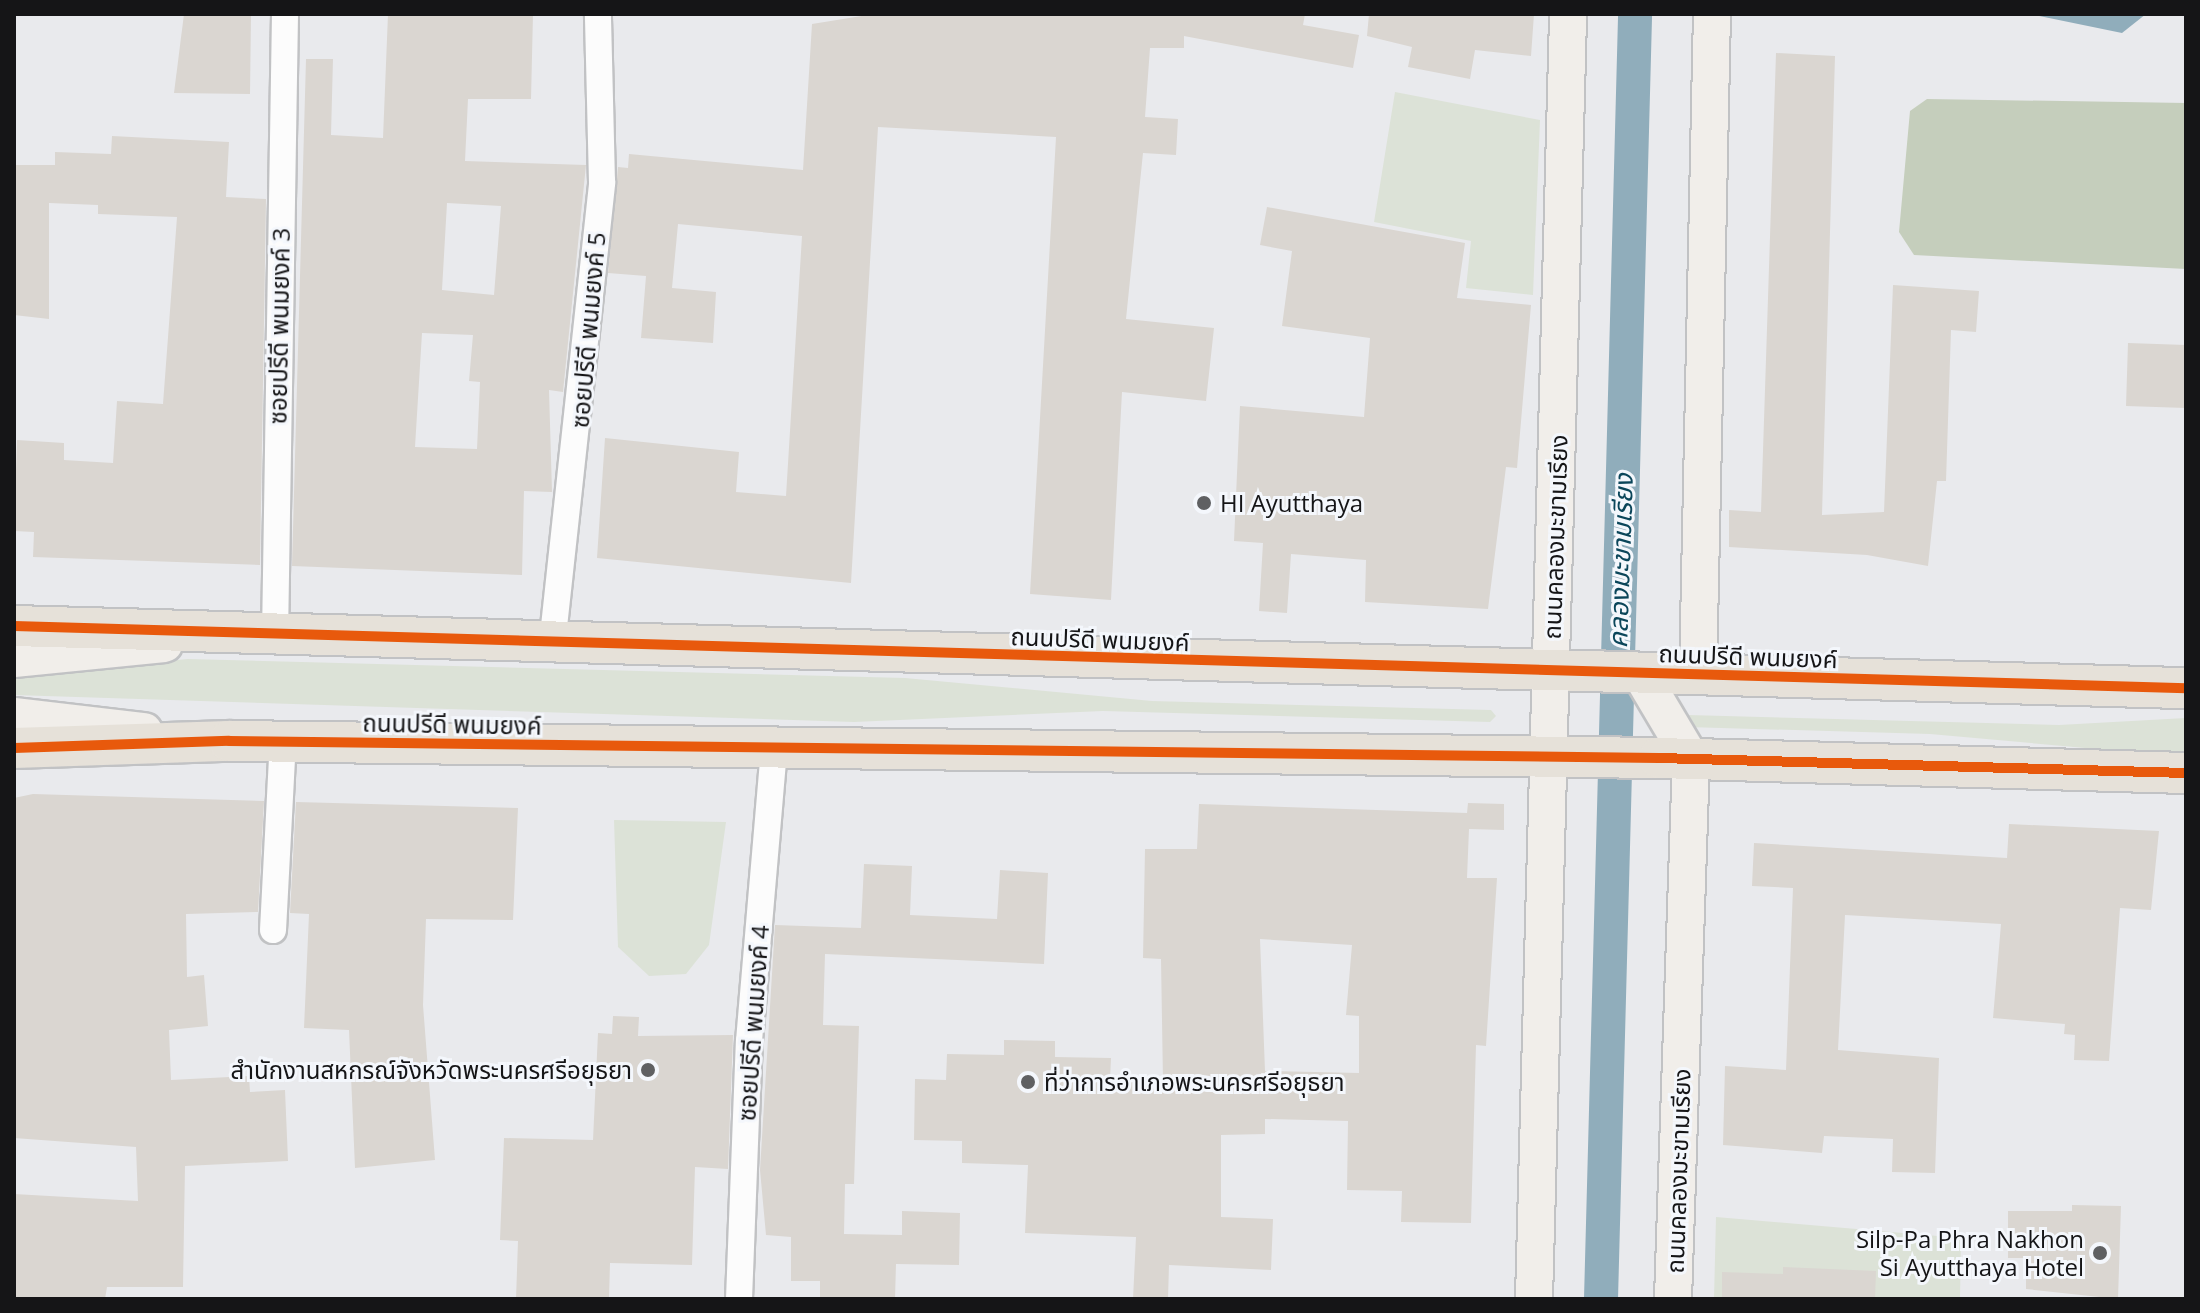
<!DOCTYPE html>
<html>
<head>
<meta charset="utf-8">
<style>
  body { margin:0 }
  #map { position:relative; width:2200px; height:1313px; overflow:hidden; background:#e9eaed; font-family:"Open Sans","Noto Sans Thai",sans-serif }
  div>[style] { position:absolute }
  .green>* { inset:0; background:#dce2d7 }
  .forest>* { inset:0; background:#c5cebc }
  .water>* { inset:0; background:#90adbb }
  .canal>* { height:34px; margin:-17px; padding:0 17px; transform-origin:17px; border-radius:17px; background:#90adbb }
  .building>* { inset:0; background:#dad6d1 }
  .roads { filter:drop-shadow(2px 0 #c1c2c4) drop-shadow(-2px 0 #c1c2c4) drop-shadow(0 2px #c1c2c4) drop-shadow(0 -2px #c1c2c4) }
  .street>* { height:26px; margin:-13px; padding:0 13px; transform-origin:13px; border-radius:13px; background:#fcfcfc }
  .secondary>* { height:36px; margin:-18px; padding:0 18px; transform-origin:18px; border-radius:18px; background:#f1eeea }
  .primary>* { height:40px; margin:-20px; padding:0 20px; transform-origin:20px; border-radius:20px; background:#e6e1d9 }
  .cycleway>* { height:10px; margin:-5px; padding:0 5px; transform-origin:5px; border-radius:5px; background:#e8590c }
  .dots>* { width:22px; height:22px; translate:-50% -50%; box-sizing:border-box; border:4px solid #f4f7fc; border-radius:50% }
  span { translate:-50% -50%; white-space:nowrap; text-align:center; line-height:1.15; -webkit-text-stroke:6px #f4f7fc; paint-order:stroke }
  .street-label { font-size:24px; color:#151517 }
  .poi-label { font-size:24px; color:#151517 }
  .left { translate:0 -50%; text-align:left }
  .right { translate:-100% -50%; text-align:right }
  .water-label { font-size:26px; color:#0b465a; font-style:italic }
  .frame { position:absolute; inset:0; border:16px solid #151517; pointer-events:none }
</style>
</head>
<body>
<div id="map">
  <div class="green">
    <div style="clip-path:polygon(1395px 92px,1540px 120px,1533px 295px,1466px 288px,1471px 241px,1374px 222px)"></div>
    <div style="clip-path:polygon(188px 659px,905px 678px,1152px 701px,1491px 710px,1496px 716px,1490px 722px,1103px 711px,854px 722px,14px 695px,14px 675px)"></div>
    <div style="clip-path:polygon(1688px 715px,2059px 725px,2186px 718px,2186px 757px,1930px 734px,1687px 727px)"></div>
    <div style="clip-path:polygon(614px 820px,726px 822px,709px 945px,686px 974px,649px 976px,618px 947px)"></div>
    <div style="clip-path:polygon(1716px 1217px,1961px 1238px,1960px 1299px,1714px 1299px)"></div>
  </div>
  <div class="forest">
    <div style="clip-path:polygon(1927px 99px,2186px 103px,2186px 269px,1914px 255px,1899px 232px,1910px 111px)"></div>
  </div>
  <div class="water">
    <div style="clip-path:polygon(2030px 14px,2146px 14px,2122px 33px)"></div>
  </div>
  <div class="canal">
    <div style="left:1601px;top:1299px;width:1285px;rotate:-88.48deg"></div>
  </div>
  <div class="building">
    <div style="clip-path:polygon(184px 14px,251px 14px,250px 94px,174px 93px)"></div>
    <div style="clip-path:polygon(evenodd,388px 14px,533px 14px,531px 99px,468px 99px,465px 161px,586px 165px,563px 392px,549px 390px,552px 492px,524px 491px,522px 575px,292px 566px,306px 59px,333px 59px,331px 135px,383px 138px,388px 14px,447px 203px,501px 206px,494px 295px,442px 290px,447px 203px,388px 14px,422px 333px,473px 335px,469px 381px,480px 382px,477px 449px,415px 447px,422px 333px)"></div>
    <div style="clip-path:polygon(874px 14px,1305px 14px,1303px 25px,1359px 35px,1353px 68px,1184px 36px,1184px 48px,1150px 48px,1145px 117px,1178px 119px,1176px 155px,1143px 153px,1126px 319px,1214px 328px,1206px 401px,1122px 392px,1111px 600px,1030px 594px,1056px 137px,878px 127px,851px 583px,597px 558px,605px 438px,739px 452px,736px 492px,786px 496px,802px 236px,678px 224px,672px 288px,716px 292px,713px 343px,641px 338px,646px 276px,608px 273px,618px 167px,628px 168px,629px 154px,803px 170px,812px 24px)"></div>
    <div style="clip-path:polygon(1369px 14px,1534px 14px,1531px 56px,1475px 50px,1470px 79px,1408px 67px,1412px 47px,1367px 36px)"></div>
    <div style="clip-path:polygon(1776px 53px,1835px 56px,1822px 515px,1884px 512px,1893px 285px,1979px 291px,1976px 332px,1951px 330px,1946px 481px,1937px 481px,1928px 566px,1867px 555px,1729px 547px,1729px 510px,1761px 512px)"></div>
    <div style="clip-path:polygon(112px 136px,229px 142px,226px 197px,266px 199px,260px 565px,33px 557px,34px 532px,14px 531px,17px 440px,64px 443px,64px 460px,113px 463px,117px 401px,163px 404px,177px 217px,98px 214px,98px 205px,49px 203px,49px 319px,14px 315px,14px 165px,55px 165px,55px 152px,111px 154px)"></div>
    <div style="clip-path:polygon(1267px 207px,1465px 243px,1457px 298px,1531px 305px,1517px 468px,1506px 467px,1488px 609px,1365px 602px,1366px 560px,1291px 554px,1287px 613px,1259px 611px,1263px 543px,1234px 541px,1240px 406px,1364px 417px,1370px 338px,1282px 326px,1292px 251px,1260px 245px)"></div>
    <div style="clip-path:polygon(2128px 343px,2186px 345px,2186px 408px,2126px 406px)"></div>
    <div style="clip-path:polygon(33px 794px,264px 801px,258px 912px,186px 914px,187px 977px,204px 975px,208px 1026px,169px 1030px,171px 1080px,249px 1076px,250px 1092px,285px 1090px,288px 1161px,185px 1166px,183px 1287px,107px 1287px,105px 1299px,14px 1299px,14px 1194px,138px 1201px,136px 1147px,14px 1138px,14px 798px)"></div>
    <div style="clip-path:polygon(296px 802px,518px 808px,513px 920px,426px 919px,423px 1005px,435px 1160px,355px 1168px,349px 1030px,304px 1028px,309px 914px,290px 913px)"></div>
    <div style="clip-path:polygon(evenodd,1468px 803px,1504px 804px,1504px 830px,1469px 829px,1467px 878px,1497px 878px,1486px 1046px,1476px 1045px,1471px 1223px,1401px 1222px,1402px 1191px,1347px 1190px,1348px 1121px,1265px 1119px,1265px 1134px,1221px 1135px,1221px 1217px,1273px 1219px,1271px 1270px,1169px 1265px,1168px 1299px,1133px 1299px,1136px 1237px,1025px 1233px,1028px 1165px,962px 1163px,962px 1141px,914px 1140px,915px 1079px,946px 1080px,947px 1054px,1004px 1055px,1004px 1040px,1055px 1041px,1055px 1057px,1111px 1058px,1110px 1080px,1163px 1082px,1161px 959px,1143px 958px,1145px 849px,1197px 849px,1199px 804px,1467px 813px,1468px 803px,1260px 939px,1352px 945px,1346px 1015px,1359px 1016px,1359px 1073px,1265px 1071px,1260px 939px)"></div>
    <div style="clip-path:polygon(2009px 824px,2159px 831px,2151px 910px,2120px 908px,2109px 1061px,2074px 1060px,2075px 1035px,2064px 1034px,2065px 1024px,1993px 1018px,2001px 924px,1845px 915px,1838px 1050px,1939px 1058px,1935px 1173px,1892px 1172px,1893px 1139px,1824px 1136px,1822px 1153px,1723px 1145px,1725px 1066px,1786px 1070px,1793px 888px,1752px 886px,1754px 843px,2007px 858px)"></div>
    <div style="clip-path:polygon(864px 864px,912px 866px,910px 915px,997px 919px,1000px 870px,1048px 873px,1044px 964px,825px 954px,823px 1025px,859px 1026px,854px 1184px,845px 1184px,844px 1234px,902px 1235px,902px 1211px,960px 1213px,959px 1265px,896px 1264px,895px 1299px,820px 1299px,820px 1281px,791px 1281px,791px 1237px,766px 1235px,760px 1170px,775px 925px,861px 928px)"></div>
    <div style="clip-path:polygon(613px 1016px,639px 1017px,638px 1036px,733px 1035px,728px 1169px,695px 1167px,692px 1265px,610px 1263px,609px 1299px,516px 1299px,518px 1241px,500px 1240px,504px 1138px,593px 1140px,598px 1033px,612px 1034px)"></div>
    <div style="clip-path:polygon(2072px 1205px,2121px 1206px,2118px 1299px,2026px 1289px,2026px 1258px,2008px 1258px,2008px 1211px,2072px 1211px)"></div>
    <div style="clip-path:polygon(1783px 1267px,1876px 1271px,1875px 1299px,1722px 1299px,1722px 1272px,1783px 1274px)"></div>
  </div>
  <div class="roads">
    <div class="street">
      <div style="left:275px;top:637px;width:623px;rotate:-89.08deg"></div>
      <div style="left:552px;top:645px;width:466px;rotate:-83.8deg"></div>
      <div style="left:602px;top:182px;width:168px;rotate:-91.4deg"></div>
      <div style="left:273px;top:930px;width:188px;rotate:-87deg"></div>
      <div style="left:739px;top:1299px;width:258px;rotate:-87.8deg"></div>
      <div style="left:749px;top:1041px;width:294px;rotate:-85.1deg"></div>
    </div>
    <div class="secondary">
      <div style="left:14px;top:659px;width:151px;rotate:-5.7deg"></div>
      <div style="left:1640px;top:673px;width:100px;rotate:59.3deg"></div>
      <div style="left:1691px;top:759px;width:540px;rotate:91.91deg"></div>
      <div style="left:1698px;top:675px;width:661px;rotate:-88.79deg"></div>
      <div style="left:14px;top:716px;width:131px;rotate:6.6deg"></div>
      <div style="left:1534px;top:1299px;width:1285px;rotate:-88.48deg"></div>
    </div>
    <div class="primary">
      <div style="left:14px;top:626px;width:2173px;rotate:1.64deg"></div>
      <div style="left:14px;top:748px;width:215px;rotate:-1.9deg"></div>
      <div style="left:229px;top:741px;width:1430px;rotate:0.68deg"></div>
      <div style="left:1659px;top:758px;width:527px;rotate:1.63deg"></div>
    </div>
  </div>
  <div class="cycleway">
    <div style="left:14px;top:626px;width:2173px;rotate:1.64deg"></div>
    <div style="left:14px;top:748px;width:215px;rotate:-1.9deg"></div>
    <div style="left:229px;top:741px;width:1430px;rotate:0.68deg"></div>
    <div style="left:1659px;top:758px;width:527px;rotate:1.63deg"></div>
  </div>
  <div class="dots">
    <div style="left:1204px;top:503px;background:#5f6062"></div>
    <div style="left:648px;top:1070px;background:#5f6062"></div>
    <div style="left:1028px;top:1082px;background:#5f6062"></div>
    <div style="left:2100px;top:1253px;background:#5f6062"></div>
  </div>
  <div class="street-label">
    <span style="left:279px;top:326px;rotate:-89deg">ซอยปรีดี พนมยงค์ 3</span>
    <span style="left:588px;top:330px;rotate:-85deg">ซอยปรีดี พนมยงค์ 5</span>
    <span style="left:1555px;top:537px;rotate:-88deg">ถนนคลองมะขามเรียง</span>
    <span style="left:1100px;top:639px;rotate:2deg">ถนนปรีดี พนมยงค์</span>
    <span style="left:1748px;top:656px;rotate:2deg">ถนนปรีดี พนมยงค์</span>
    <span style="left:452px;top:724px;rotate:1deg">ถนนปรีดี พนมยงค์</span>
    <span style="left:753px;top:1023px;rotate:-86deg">ซอยปรีดี พนมยงค์ 4</span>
    <span style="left:1678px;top:1171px;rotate:-88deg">ถนนคลองมะขามเรียง</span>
  </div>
  <div class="poi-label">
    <span class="left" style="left:1220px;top:503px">HI Ayutthaya</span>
    <span class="right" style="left:632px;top:1070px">สํานักงานสหกรณ์จังหวัดพระนครศรีอยุธยา</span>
    <span class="left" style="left:1044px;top:1082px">ที่ว่าการอำเภอพระนครศรีอยุธยา</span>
    <span class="right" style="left:2084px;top:1253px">Silp-Pa Phra Nakhon<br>Si Ayutthaya Hotel</span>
  </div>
  <div class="water-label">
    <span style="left:1621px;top:561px;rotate:-88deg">คลองมะขามเรียง</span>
  </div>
  <div class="frame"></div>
</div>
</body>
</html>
